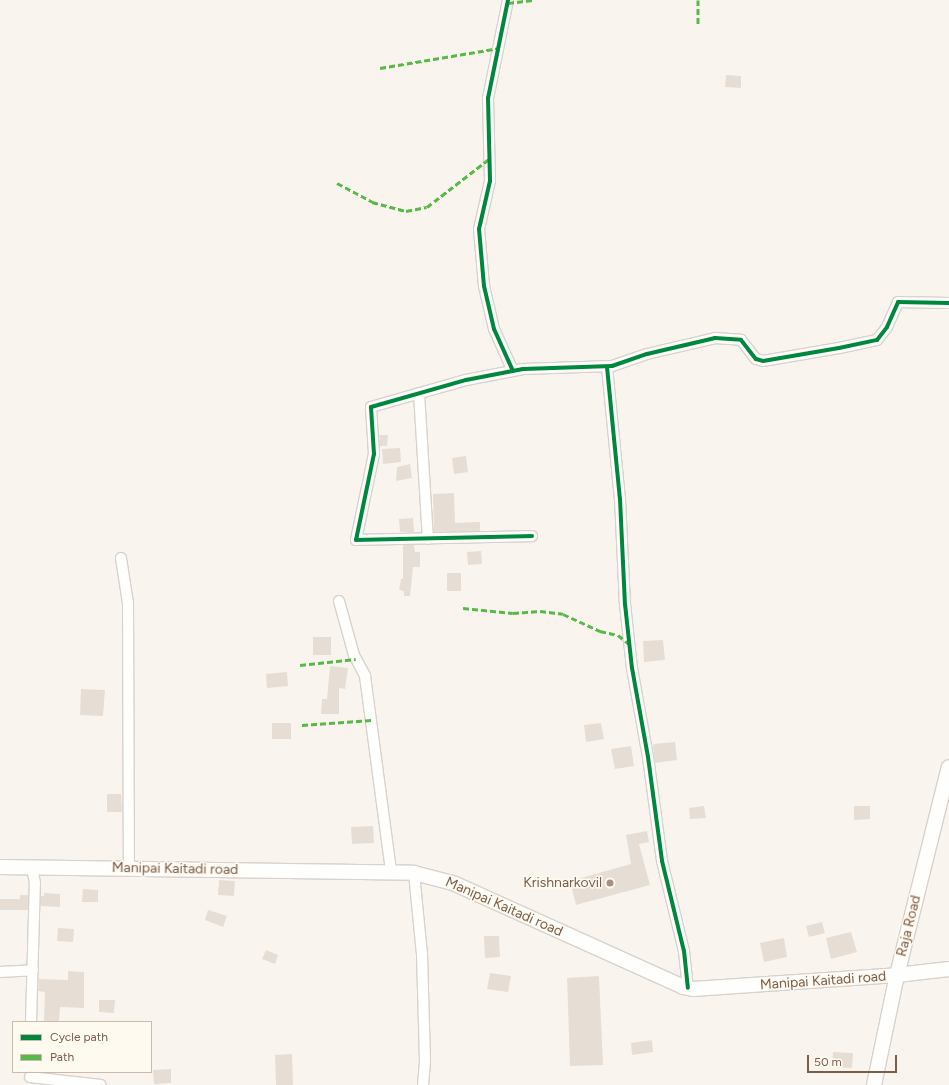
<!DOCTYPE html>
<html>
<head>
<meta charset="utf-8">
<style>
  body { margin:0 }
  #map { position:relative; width:949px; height:1085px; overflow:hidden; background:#f9f5ee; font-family:Figtree,sans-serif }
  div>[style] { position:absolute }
  .building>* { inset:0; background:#e6ded5 }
  .roads { filter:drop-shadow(1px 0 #d8d2cc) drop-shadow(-1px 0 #d8d2cc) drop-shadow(0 1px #d8d2cc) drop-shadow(0 -1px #d8d2cc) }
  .street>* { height:10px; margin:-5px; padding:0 5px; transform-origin:5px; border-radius:5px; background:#fefefc }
  .secondary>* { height:14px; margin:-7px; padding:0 7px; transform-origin:7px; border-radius:7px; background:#fefefc }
  .quiet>* { height:3px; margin-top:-1.5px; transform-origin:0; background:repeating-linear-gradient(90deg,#58b947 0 6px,transparent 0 9px) }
  .cycleway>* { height:4px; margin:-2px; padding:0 2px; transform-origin:2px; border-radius:2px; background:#00873e }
  .dots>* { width:11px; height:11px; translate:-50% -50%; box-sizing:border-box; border:2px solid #fffaf0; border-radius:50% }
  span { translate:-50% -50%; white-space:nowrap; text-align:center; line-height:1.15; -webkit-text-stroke:3px #fffaf0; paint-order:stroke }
  .street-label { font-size:14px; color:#7a5d4a }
  .poi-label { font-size:14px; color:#7a5d4a }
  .right { translate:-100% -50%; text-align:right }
  .legend { position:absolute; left:12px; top:1021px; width:140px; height:52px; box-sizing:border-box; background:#fffaf0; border:1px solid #cabbae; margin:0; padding:5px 7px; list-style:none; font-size:12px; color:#7a5d4a }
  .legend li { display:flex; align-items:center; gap:8px; height:20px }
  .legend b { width:20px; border:1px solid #cabbae }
  .scale { position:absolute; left:807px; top:1055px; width:90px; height:18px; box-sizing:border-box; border:2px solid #7a5d4a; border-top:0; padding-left:5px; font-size:12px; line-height:14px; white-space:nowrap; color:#7a5d4a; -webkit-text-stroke:3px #fffaf0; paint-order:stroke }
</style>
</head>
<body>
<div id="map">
  <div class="building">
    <div style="clip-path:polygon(726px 75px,741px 76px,741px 88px,725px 87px)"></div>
    <div style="clip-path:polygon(379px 435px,388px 435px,387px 446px,380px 446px)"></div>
    <div style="clip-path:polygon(400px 448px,401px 462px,383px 464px,382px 449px)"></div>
    <div style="clip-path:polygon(466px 456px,468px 472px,454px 474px,452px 458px)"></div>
    <div style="clip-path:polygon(410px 464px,412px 478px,396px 481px,397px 467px)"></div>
    <div style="clip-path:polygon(454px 493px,455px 523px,480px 522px,480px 531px,434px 532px,433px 494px)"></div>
    <div style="clip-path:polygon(413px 518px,414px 532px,400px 532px,399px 519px)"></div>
    <div style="clip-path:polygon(403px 545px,414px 545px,415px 552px,420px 552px,420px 567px,413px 567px,410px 596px,404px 596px,404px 591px,399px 590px,401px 579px,403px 579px)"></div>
    <div style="clip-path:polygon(481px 551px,482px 564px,468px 565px,467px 552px)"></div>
    <div style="clip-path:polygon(447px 573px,461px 573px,461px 591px,447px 591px)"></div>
    <div style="clip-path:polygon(313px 637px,331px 637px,331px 655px,313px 655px)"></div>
    <div style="clip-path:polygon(663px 640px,665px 660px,644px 662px,643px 641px)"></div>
    <div style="clip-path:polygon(330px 666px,348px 668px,345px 689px,339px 688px,339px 714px,321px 714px,322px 699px,327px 699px)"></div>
    <div style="clip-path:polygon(287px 672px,288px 686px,267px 688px,266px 674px)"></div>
    <div style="clip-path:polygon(81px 689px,105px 690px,103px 716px,80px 715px)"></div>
    <div style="clip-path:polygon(272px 723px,291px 723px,291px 739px,272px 739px)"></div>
    <div style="clip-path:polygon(601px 723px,604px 739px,586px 742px,584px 725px)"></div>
    <div style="clip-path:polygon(675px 742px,677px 760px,655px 763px,653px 744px)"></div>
    <div style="clip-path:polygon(631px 746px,634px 766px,615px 769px,611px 749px)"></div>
    <div style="clip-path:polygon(107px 794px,121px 794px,122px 812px,107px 812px)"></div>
    <div style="clip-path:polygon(704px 806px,706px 818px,690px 819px,689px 808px)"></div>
    <div style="clip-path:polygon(854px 806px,870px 806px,870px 819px,854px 820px)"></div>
    <div style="clip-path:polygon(373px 826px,374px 843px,352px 844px,351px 827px)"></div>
    <div style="clip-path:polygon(647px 831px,649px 842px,639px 844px,650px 885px,576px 905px,570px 881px,631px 864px,626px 835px)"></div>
    <div style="clip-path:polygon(219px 880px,235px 881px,234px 896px,218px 895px)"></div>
    <div style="clip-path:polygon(83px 889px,98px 890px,98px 902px,82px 902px)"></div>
    <div style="clip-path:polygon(44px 893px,60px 894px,60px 907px,41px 906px,41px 896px,44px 896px)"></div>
    <div style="clip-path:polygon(20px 895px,28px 895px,28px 910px,0 910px,0 899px,20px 899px)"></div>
    <div style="clip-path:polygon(208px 910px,227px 916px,223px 927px,205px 920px)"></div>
    <div style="clip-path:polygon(822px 922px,825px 933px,809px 937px,806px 926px)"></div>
    <div style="clip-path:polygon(58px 928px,74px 929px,73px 942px,57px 941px)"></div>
    <div style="clip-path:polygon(851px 932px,857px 952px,831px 959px,826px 938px)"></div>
    <div style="clip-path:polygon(484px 936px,499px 936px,500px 957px,485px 958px)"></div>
    <div style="clip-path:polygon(784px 938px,787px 957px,764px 962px,760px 943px)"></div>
    <div style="clip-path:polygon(266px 950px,278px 955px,275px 964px,262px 959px)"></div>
    <div style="clip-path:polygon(68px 971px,84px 972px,84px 1008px,60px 1007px,59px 1022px,44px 1022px,45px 992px,38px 991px,39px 979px,68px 980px)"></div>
    <div style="clip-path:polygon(490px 973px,511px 976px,508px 992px,487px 989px)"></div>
    <div style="clip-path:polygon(599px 976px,603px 1065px,570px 1066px,567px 978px)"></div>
    <div style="clip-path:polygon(99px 1000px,115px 1000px,114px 1013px,99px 1012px)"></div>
    <div style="clip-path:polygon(652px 1040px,653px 1052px,632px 1055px,631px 1043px)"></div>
    <div style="clip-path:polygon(833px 1052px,853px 1053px,852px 1068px,832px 1067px)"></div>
    <div style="clip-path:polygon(292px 1054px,293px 1085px,276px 1085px,275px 1055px)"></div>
    <div style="clip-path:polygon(171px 1069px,171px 1083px,154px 1084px,153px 1070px)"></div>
  </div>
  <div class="roads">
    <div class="street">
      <div style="left:508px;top:0;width:100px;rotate:101.5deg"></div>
      <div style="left:488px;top:98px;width:83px;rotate:88.6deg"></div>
      <div style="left:490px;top:181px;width:49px;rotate:102.9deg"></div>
      <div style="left:479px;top:229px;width:57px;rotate:85deg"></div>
      <div style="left:484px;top:286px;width:44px;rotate:76.9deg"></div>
      <div style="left:494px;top:329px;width:46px;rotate:65.7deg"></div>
      <div style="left:607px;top:367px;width:133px;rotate:84.4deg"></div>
      <div style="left:620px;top:499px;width:105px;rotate:87.3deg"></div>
      <div style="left:625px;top:604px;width:64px;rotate:83.8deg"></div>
      <div style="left:632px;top:668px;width:90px;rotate:79.8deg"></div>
      <div style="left:648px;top:757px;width:105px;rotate:82.3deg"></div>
      <div style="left:662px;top:861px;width:93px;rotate:76.3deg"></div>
      <div style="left:684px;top:951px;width:37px;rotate:84deg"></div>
      <div style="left:419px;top:393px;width:146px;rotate:86.5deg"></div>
      <div style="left:532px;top:536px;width:176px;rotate:178.7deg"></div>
      <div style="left:356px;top:540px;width:88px;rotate:-78.2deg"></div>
      <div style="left:374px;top:454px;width:47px;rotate:-93.7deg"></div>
      <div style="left:371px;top:407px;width:99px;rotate:-15.9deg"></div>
      <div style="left:466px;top:380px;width:58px;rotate:-10.9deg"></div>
      <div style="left:523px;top:369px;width:89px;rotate:-1.9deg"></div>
      <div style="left:612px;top:366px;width:37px;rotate:-19deg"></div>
      <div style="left:647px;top:354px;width:70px;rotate:-13.2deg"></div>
      <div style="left:715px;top:338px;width:26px;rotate:4deg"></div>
      <div style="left:741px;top:340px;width:24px;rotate:52deg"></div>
      <div style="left:756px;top:359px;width:7px;rotate:16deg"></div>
      <div style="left:763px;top:361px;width:77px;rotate:-9.7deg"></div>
      <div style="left:839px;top:348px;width:39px;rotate:-12deg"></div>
      <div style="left:877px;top:340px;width:16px;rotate:-52deg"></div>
      <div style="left:887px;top:327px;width:27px;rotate:-66deg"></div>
      <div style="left:898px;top:302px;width:51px;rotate:1.1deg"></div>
      <div style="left:121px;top:558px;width:46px;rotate:81.2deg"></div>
      <div style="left:128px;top:603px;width:266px;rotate:89.8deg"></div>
      <div style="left:339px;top:601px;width:56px;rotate:74.5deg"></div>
      <div style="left:354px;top:655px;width:24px;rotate:62deg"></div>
      <div style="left:365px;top:676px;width:198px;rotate:82.4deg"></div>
      <div style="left:414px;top:873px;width:81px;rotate:84.4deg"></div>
      <div style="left:422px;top:954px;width:108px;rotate:88.4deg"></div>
      <div style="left:425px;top:1062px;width:23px;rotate:95deg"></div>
      <div style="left:0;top:972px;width:33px;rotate:-3deg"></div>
      <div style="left:31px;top:1022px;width:139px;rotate:-88.4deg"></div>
      <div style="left:35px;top:883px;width:16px;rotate:-101deg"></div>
      <div style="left:30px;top:1077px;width:71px;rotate:6.4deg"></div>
    </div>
    <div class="secondary">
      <div style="left:0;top:867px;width:414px;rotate:0.8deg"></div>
      <div style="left:414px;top:873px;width:40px;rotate:14.4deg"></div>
      <div style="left:453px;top:883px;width:252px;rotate:24.3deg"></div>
      <div style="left:683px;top:987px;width:10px;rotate:11deg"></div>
      <div style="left:693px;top:989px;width:204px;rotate:-3.9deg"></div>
      <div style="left:897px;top:975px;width:52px;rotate:-6.6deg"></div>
      <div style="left:874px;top:1085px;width:112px;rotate:-78.2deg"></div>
      <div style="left:897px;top:975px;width:214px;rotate:-76deg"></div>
    </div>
  </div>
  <div class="quiet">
    <div style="left:698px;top:0;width:25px;rotate:90deg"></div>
    <div style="left:508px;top:3px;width:25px;rotate:-7deg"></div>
    <div style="left:380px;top:68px;width:121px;rotate:-9.5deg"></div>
    <div style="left:337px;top:183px;width:40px;rotate:28deg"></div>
    <div style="left:372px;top:202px;width:35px;rotate:15deg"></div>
    <div style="left:406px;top:211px;width:21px;rotate:-11deg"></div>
    <div style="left:427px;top:207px;width:78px;rotate:-37.7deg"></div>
    <div style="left:463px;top:608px;width:50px;rotate:5.7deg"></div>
    <div style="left:513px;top:613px;width:27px;rotate:-4deg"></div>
    <div style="left:540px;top:611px;width:23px;rotate:7deg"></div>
    <div style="left:563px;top:614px;width:41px;rotate:24.7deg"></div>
    <div style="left:600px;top:631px;width:18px;rotate:13deg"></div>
    <div style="left:618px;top:635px;width:14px;rotate:39deg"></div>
    <div style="left:300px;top:665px;width:56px;rotate:-6.1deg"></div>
    <div style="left:302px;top:725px;width:70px;rotate:-4.1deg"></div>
  </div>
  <div class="cycleway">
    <div style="left:508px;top:0;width:100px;rotate:101.5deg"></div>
    <div style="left:488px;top:98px;width:83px;rotate:88.6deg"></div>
    <div style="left:490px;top:181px;width:49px;rotate:102.9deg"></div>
    <div style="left:479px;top:229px;width:57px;rotate:85deg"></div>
    <div style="left:484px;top:286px;width:44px;rotate:76.9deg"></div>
    <div style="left:494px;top:329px;width:46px;rotate:65.7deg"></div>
    <div style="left:607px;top:367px;width:133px;rotate:84.4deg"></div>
    <div style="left:620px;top:499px;width:105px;rotate:87.3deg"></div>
    <div style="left:625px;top:604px;width:64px;rotate:83.8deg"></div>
    <div style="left:632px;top:668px;width:90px;rotate:79.8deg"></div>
    <div style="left:648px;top:757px;width:105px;rotate:82.3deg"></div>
    <div style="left:662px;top:861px;width:93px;rotate:76.3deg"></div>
    <div style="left:684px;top:951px;width:37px;rotate:84deg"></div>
    <div style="left:532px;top:536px;width:176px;rotate:178.7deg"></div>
    <div style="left:356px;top:540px;width:88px;rotate:-78.2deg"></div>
    <div style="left:374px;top:454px;width:47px;rotate:-93.7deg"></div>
    <div style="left:371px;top:407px;width:99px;rotate:-15.9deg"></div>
    <div style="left:466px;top:380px;width:58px;rotate:-10.9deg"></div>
    <div style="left:523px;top:369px;width:89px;rotate:-1.9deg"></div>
    <div style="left:612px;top:366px;width:37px;rotate:-19deg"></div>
    <div style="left:647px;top:354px;width:70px;rotate:-13.2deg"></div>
    <div style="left:715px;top:338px;width:26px;rotate:4deg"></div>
    <div style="left:741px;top:340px;width:24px;rotate:52deg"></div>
    <div style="left:756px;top:359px;width:7px;rotate:16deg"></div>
    <div style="left:763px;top:361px;width:77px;rotate:-9.7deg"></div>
    <div style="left:839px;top:348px;width:39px;rotate:-12deg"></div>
    <div style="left:877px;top:340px;width:16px;rotate:-52deg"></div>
    <div style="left:887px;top:327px;width:27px;rotate:-66deg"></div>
    <div style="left:898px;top:302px;width:51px;rotate:1.1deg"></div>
  </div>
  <div class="dots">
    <div style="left:610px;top:883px;background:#a69283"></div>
  </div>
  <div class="street-label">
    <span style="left:175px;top:869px;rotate:1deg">Manipai Kaitadi road</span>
    <span style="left:504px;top:907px;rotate:24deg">Manipai Kaitadi road</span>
    <span style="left:909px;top:926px;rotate:-76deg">Raja Road</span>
    <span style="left:823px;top:981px;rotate:-4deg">Manipai Kaitadi road</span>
  </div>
  <div class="poi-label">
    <span class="right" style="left:602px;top:883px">Krishnarkovil</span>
  </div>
  <ul class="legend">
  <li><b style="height:5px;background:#00873e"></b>Cycle path</li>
  <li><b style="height:5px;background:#58b947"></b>Path</li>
  </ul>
  <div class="scale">50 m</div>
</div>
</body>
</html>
